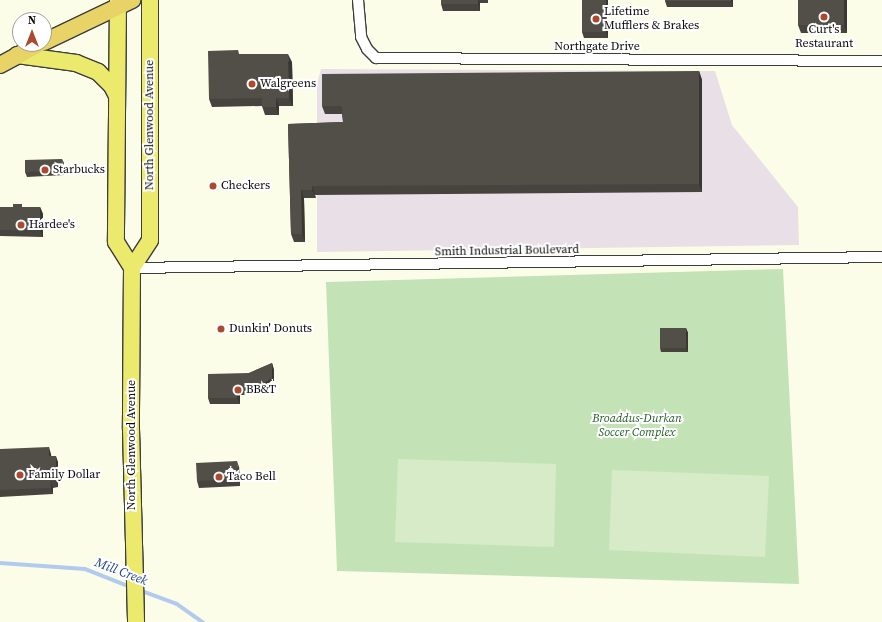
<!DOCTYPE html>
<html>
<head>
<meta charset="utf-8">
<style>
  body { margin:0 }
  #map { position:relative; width:882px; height:622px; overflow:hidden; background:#fcfde9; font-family:"Source Serif 4",serif }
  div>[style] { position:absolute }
  .industrial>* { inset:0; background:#e9dfe7 }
  .green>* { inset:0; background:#c3e3b7 }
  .pitch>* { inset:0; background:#d7ebc8 }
  .stream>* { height:3.5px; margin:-1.75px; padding:0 1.75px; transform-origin:1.75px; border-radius:1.75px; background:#b3caef }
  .roads { filter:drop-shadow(1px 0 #3d3d3d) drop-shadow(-1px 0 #3d3d3d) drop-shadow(0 1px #3d3d3d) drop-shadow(0 -1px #3d3d3d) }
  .minor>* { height:10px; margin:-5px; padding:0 5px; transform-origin:5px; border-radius:5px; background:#fff }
  .primary>* { height:16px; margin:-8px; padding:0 8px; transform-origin:8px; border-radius:8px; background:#ebea6c }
  .trunk>* { height:16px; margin:-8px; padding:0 8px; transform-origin:8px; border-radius:8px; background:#e8d466 }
  .wall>* { inset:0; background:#47433e }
  .shaded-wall>* { inset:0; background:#393732 }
  .building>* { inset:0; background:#524e48 }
  .dots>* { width:11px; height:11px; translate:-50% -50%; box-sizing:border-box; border:2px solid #fff; border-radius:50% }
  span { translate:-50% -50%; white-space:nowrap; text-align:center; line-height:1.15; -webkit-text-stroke:4px #fff; paint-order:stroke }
  .poi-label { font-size:12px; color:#0a0a0a }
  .left { translate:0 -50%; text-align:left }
  .street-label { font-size:12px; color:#0a0a0a }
  .park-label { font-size:12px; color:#225a24; font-style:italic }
  .water-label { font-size:13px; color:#21448e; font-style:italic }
  .north { position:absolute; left:12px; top:12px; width:40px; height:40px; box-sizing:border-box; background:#fff; border:1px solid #9d9d9d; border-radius:50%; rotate:0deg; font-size:11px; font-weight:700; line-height:16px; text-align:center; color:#0a0a0a }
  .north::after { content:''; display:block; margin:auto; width:14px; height:18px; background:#ab4931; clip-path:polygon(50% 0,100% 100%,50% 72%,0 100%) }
</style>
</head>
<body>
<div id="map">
  <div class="industrial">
    <div style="clip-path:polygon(321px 69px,715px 71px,732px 125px,798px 207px,799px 245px,317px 252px,317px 84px)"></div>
  </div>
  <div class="green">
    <div style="clip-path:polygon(783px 269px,799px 584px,337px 571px,326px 282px)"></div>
  </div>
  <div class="pitch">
    <div style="clip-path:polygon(398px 459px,556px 464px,554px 547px,395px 542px)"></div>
    <div style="clip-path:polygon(612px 470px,769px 476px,765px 557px,609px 550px)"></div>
  </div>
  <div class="stream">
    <div style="left:0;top:563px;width:85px;rotate:4deg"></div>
    <div style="left:85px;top:569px;width:49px;rotate:21.4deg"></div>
    <div style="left:139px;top:590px;width:40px;rotate:20.2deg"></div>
    <div style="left:177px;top:604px;width:32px;rotate:35deg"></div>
  </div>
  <div class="roads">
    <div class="minor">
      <div style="left:358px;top:0;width:37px;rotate:85deg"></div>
      <div style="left:361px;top:37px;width:13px;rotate:63deg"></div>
      <div style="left:367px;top:49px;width:13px;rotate:45deg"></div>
      <div style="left:376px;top:58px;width:506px;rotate:0.34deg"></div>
      <div style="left:132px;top:268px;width:750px;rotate:-0.84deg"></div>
    </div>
    <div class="primary">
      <div style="left:118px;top:0;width:242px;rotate:90.5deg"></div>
      <div style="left:116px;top:242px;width:31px;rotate:58deg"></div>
      <div style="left:132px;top:268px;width:161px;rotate:90.4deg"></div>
      <div style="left:131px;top:429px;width:193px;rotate:88.5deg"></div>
      <div style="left:17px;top:55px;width:60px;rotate:7.7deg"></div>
      <div style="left:76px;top:63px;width:24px;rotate:22deg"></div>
      <div style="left:98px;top:72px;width:20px;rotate:45deg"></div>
      <div style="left:112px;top:86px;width:11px;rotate:63deg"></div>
      <div style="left:132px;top:268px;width:33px;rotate:-57deg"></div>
      <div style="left:150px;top:240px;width:240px;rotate:-90deg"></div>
    </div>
    <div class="trunk">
      <div style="left:44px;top:42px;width:98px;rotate:-25.5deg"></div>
      <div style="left:0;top:65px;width:44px;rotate:-28.3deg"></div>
    </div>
  </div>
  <div class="wall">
    <div style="clip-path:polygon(441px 0,488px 0,488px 3px,480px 3px,480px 11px,443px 11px,441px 4px)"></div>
    <div style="clip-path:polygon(608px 0,608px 38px,584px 38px,582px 32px)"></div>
    <div style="clip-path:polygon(733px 0,733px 7px,667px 7px,665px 1px)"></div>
    <div style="clip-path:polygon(847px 0,847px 33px,801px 33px,798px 25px)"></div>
    <div style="clip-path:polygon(238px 50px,239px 54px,292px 62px,293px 106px,279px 106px,279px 115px,265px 115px,262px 106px,212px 107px,209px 99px)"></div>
    <div style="clip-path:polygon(699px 71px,702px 80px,702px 192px,315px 195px,316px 198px,304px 198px,305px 242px,294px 242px,291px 234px,288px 124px,343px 122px,342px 114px,325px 114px,322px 106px)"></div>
    <div style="clip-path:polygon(64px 163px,64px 175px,27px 177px,25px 172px)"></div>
    <div style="clip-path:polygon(0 207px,40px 207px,43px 214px,43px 237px,0 236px)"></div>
    <div style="clip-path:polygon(686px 328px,688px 333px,688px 352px,661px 352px,660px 348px)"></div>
    <div style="clip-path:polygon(272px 363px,274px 370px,274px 384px,257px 395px,240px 395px,240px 404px,210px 404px,208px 398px,249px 373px)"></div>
    <div style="clip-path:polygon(0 449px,51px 454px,51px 456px,58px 462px,58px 487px,53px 488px,53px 494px,0 497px)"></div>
    <div style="clip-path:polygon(239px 467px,240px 486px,199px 488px,197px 481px)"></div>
  </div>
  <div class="shaded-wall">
    <div style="clip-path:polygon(478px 0,479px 0,480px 3px,480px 11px,478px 4px)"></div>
    <div style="clip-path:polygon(606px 0,608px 0,608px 38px,606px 32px)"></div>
    <div style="clip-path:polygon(731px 0,733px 0,733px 7px,731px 1px)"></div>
    <div style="clip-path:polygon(844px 0,847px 0,847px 33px,844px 25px)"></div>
    <div style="clip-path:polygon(288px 54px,292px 62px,293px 106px,289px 98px)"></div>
    <div style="clip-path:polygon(699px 71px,702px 80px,702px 192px,699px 184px)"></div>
    <div style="clip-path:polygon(276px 98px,279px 106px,279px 115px,276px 107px)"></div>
    <div style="clip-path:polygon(62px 159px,64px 163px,64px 175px,63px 171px)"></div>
    <div style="clip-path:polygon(312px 186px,316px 198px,312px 190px)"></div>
    <div style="clip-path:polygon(301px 190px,304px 198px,305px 242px,302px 234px)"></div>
    <div style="clip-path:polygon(40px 207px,43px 214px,43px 237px,40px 230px)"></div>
    <div style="clip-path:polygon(686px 328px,688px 333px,688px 352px,686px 348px)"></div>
    <div style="clip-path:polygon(272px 363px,274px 370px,274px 384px,257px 395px,255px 389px)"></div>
    <div style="clip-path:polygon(237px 389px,240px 395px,240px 404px,237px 398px)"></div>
    <div style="clip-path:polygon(49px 447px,51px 454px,52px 462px,49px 456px)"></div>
    <div style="clip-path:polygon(56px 456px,58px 462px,58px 487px,56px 481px)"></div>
    <div style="clip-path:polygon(237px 461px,239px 467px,240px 486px,238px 479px)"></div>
    <div style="clip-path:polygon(50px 481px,53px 488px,53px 494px,51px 488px)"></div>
  </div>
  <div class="building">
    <div style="clip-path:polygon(441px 0,478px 0,478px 4px,441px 4px)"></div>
    <div style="clip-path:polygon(582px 0,606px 0,606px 32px,582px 32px)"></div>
    <div style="clip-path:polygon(665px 0,731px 0,731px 1px,665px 1px)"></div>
    <div style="clip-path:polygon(798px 0,844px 0,844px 25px,798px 25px)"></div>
    <div style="clip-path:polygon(238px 50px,238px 54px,288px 54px,289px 98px,276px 98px,276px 107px,262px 107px,262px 98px,209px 99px,208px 51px)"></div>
    <div style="clip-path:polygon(699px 71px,699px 184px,312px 186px,312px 190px,301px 190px,302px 234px,291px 234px,288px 124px,343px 122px,342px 106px,322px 106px,322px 74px)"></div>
    <div style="clip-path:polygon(62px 159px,63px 171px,25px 172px,25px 160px)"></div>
    <div style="clip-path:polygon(13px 204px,22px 204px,22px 207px,40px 207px,40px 230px,0 230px,0 207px,13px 207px)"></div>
    <div style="clip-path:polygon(660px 328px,686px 328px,686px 348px,660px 348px)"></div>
    <div style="clip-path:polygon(272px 363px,272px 378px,255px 389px,237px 389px,237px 398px,208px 398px,208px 374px,249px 373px)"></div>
    <div style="clip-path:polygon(49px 447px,49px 456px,56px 456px,56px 481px,50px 481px,51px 488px,0 490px,0 449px)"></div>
    <div style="clip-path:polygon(237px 461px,238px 479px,197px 481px,196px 463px)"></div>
  </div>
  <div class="dots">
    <div style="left:824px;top:17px;background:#ab4931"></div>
    <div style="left:596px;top:19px;background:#ab4931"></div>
    <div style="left:252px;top:84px;background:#ab4931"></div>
    <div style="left:45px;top:170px;background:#ab4931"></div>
    <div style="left:213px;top:186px;background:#ab4931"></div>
    <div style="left:21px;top:225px;background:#ab4931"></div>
    <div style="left:221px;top:329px;background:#ab4931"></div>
    <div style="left:238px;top:390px;background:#ab4931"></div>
    <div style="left:20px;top:475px;background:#ab4931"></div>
    <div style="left:219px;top:477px;background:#ab4931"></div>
  </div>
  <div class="poi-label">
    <span class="left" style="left:604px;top:19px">Lifetime<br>Mufflers &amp; Brakes</span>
    <span style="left:824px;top:37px">Curt's<br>Restaurant</span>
    <span class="left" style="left:260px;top:84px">Walgreens</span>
    <span class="left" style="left:53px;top:170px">Starbucks</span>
    <span class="left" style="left:221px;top:186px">Checkers</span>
    <span class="left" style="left:29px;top:225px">Hardee's</span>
    <span class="left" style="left:229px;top:329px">Dunkin' Donuts</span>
    <span class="left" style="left:246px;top:390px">BB&amp;T</span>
    <span class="left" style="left:28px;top:475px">Family Dollar</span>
    <span class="left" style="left:227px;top:477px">Taco Bell</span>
  </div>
  <div class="street-label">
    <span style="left:597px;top:47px">Northgate Drive</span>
    <span style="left:150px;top:125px;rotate:-90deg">North Glenwood Avenue</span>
    <span style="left:507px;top:251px;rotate:-1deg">Smith Industrial Boulevard</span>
    <span style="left:132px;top:445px;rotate:-90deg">North Glenwood Avenue</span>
  </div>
  <div class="park-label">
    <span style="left:637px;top:426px">Broaddus-Durkan<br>Soccer Complex</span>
  </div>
  <div class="water-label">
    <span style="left:121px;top:572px;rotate:21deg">Mill Creek</span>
  </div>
  <div class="north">N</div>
</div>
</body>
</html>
